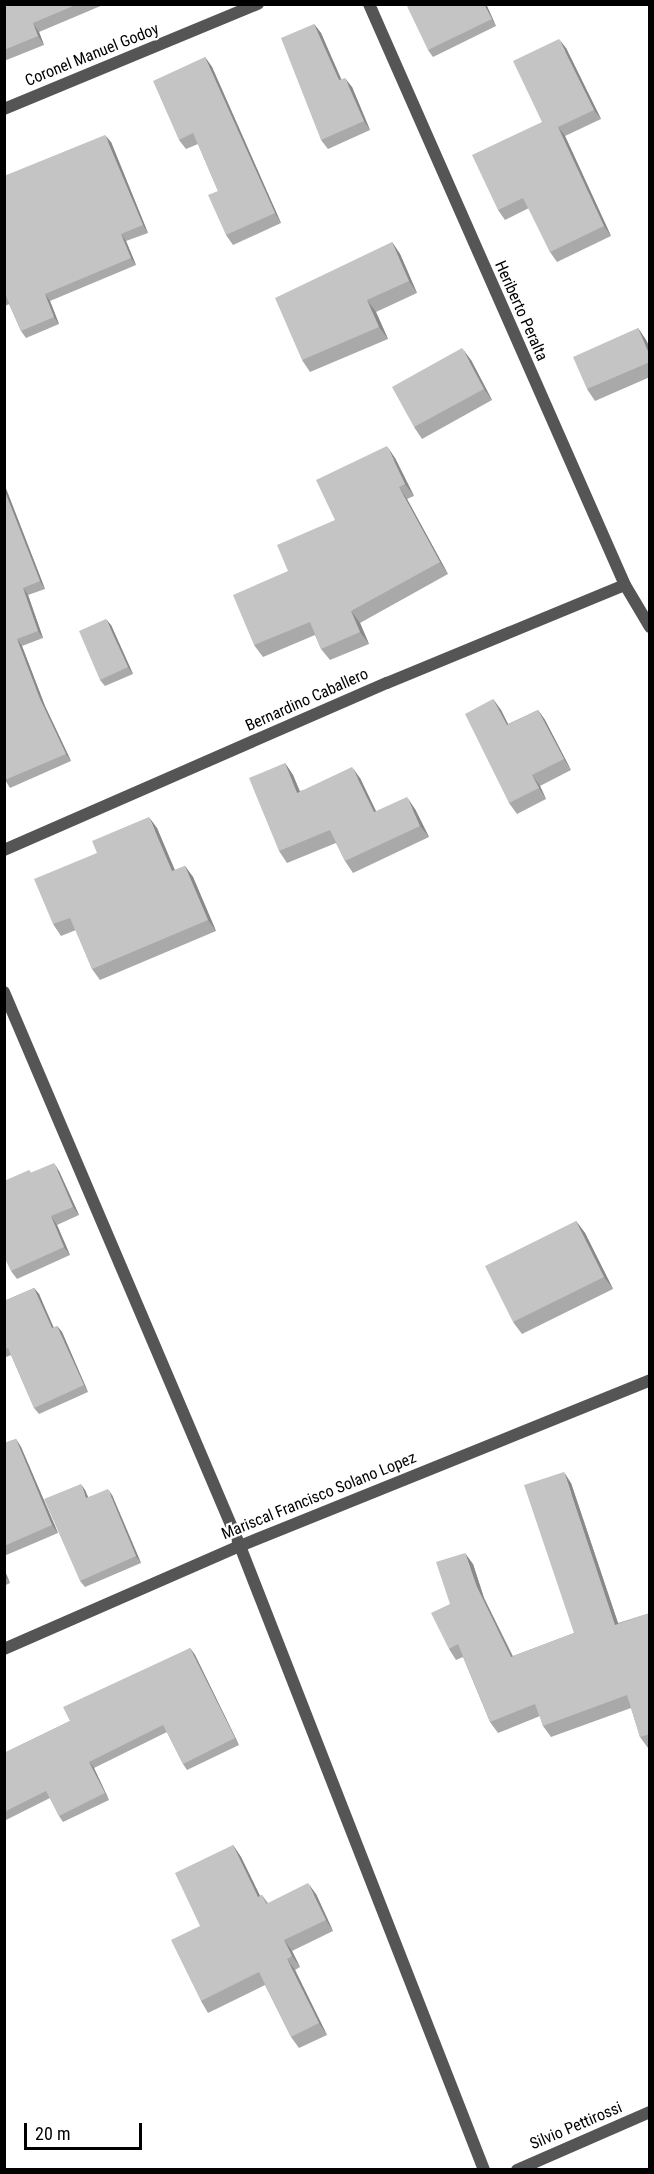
<!DOCTYPE html>
<html>
<head>
<meta charset="utf-8">
<style>
  body { margin:0 }
  #map { position:relative; width:654px; height:2174px; overflow:hidden; background:#fff; font-family:"Roboto Condensed",sans-serif }
  div>[style] { position:absolute }
  .street>* { height:12px; margin:-6px; padding:0 6px; transform-origin:6px; border-radius:6px; background:#555 }
  .wall>* { inset:0; background:#a9a9a9 }
  .shaded-wall>* { inset:0; background:#898989 }
  .building>* { inset:0; background:#c4c4c4 }
  span { translate:-50% -50%; white-space:nowrap; text-align:center; line-height:1.15; -webkit-text-stroke:4.5px #fff; paint-order:stroke }
  .street-label { font-size:16px; color:#000 }
  .frame { position:absolute; inset:0; border:6px solid #000; pointer-events:none }
  .scale { position:absolute; left:24px; top:2123px; width:118px; height:27px; box-sizing:border-box; border:3px solid #000; border-top:0; padding-left:8px; font-size:18px; line-height:21px; white-space:nowrap; color:#000; -webkit-text-stroke:4px #fff; paint-order:stroke }
</style>
</head>
<body>
<div id="map">
  <div class="street">
    <div style="left:369px;top:4px;width:635px;rotate:66.22deg"></div>
    <div style="left:625px;top:585px;width:49px;rotate:59.2deg"></div>
    <div style="left:4px;top:109px;width:275px;rotate:-22.5deg"></div>
    <div style="left:4px;top:850px;width:418px;rotate:-23.6deg"></div>
    <div style="left:387px;top:683px;width:257px;rotate:-22.4deg"></div>
    <div style="left:4px;top:992px;width:602px;rotate:66.93deg"></div>
    <div style="left:240px;top:1546px;width:670px;rotate:68.64deg"></div>
    <div style="left:4px;top:1649px;width:257px;rotate:-23.6deg"></div>
    <div style="left:240px;top:1546px;width:442px;rotate:-22deg"></div>
    <div style="left:517px;top:2170px;width:145px;rotate:-23.6deg"></div>
  </div>
  <div class="wall">
    <div style="clip-path:polygon(4px 4px,103px 4px,103px 5px,39px 32px,44px 45px,4px 61px)"></div>
    <div style="clip-path:polygon(486px 4px,496px 26px,433px 57px,428px 50px)"></div>
    <div style="clip-path:polygon(314px 24px,321px 33px,341px 80px,352px 87px,370px 130px,328px 149px,321px 140px)"></div>
    <div style="clip-path:polygon(566px 48px,601px 119px,565px 136px,611px 236px,557px 262px,550px 252px,529px 208px,505px 220px,498px 210px,542px 122px)"></div>
    <div style="clip-path:polygon(205px 57px,212px 67px,281px 223px,233px 245px,226px 235px,218px 191px,198px 144px,186px 149px,179px 140px)"></div>
    <div style="clip-path:polygon(111px 142px,148px 233px,126px 241px,136px 265px,50px 301px,59px 324px,26px 338px,21px 331px,9px 304px,5px 306px,4px 176px)"></div>
    <div style="clip-path:polygon(392px 242px,400px 254px,417px 293px,376px 312px,388px 339px,310px 372px,302px 360px)"></div>
    <div style="clip-path:polygon(638px 328px,646px 340px,650px 348px,650px 377px,595px 401px,587px 389px)"></div>
    <div style="clip-path:polygon(471px 360px,492px 400px,422px 439px,414px 427px)"></div>
    <div style="clip-path:polygon(395px 458px,414px 496px,407px 499px,448px 574px,360px 623px,369px 644px,330px 660px,321px 649px,315px 635px,263px 657px,254px 645px,288px 571px)"></div>
    <div style="clip-path:polygon(5px 486px,45px 589px,28px 595px,43px 638px,22px 646px,45px 706px,71px 761px,10px 788px,5px 780px)"></div>
    <div style="clip-path:polygon(111px 625px,133px 674px,105px 686px,100px 680px)"></div>
    <div style="clip-path:polygon(493px 699px,501px 710px,508px 724px,538px 710px,545px 720px,571px 770px,540px 786px,546px 799px,517px 814px,509px 803px)"></div>
    <div style="clip-path:polygon(285px 763px,293px 775px,300px 791px,360px 778px,376px 811px,415px 809px,429px 837px,353px 873px,345px 861px,336px 843px,287px 863px,279px 851px)"></div>
    <div style="clip-path:polygon(157px 828px,175px 870px,185px 866px,193px 877px,216px 931px,100px 980px,92px 969px,76px 930px,61px 936px,53px 924px)"></div>
    <div style="clip-path:polygon(29px 1170px,31px 1173px,59px 1171px,79px 1215px,57px 1225px,70px 1255px,17px 1279px,11px 1271px)"></div>
    <div style="clip-path:polygon(576px 1221px,585px 1233px,613px 1289px,522px 1334px,513px 1322px)"></div>
    <div style="clip-path:polygon(34px 1288px,39px 1294px,53px 1328px,57px 1326px,62px 1332px,88px 1392px,39px 1414px,34px 1408px,11px 1355px,4px 1358px,4px 1301px)"></div>
    <div style="clip-path:polygon(16px 1439px,21px 1447px,58px 1533px,4px 1556px,4px 1443px)"></div>
    <div style="clip-path:polygon(571px 1483px,618px 1623px,650px 1613px,650px 1747px,648px 1748px,640px 1737px,631px 1708px,551px 1737px,543px 1726px,540px 1716px,498px 1733px,490px 1722px,463px 1657px,456px 1660px,449px 1649px,450px 1604px,473px 1564px,484px 1598px,513px 1656px,574px 1633px)"></div>
    <div style="clip-path:polygon(85px 1490px,88px 1497px,112px 1495px,141px 1563px,85px 1587px,80px 1581px)"></div>
    <div style="clip-path:polygon(4px 1569px,10px 1583px,4px 1586px)"></div>
    <div style="clip-path:polygon(190px 1648px,195px 1655px,239px 1745px,187px 1770px,183px 1764px,167px 1732px,94px 1768px,109px 1800px,63px 1822px,59px 1816px,50px 1798px,4px 1821px,4px 1753px,70px 1721px)"></div>
    <div style="clip-path:polygon(233px 1845px,241px 1857px,260px 1896px,262px 1895px,268px 1903px,316px 1894px,333px 1931px,292px 1951px,300px 1967px,295px 1970px,327px 2035px,299px 2048px,291px 2037px,265px 1985px,208px 2013px,201px 2001px,200px 1926px)"></div>
  </div>
  <div class="shaded-wall">
    <div style="clip-path:polygon(484px 4px,486px 4px,496px 26px,492px 19px)"></div>
    <div style="clip-path:polygon(33px 23px,39px 32px,44px 45px,38px 36px)"></div>
    <div style="clip-path:polygon(314px 24px,321px 33px,346px 90px,339px 80px)"></div>
    <div style="clip-path:polygon(559px 39px,566px 48px,601px 119px,594px 110px)"></div>
    <div style="clip-path:polygon(205px 57px,212px 67px,281px 223px,275px 213px)"></div>
    <div style="clip-path:polygon(345px 78px,352px 87px,370px 130px,364px 121px)"></div>
    <div style="clip-path:polygon(558px 127px,565px 136px,611px 236px,604px 226px)"></div>
    <div style="clip-path:polygon(105px 135px,111px 142px,148px 233px,143px 225px)"></div>
    <div style="clip-path:polygon(121px 234px,126px 241px,136px 265px,131px 258px)"></div>
    <div style="clip-path:polygon(392px 242px,400px 254px,417px 293px,409px 281px)"></div>
    <div style="clip-path:polygon(45px 294px,50px 301px,59px 324px,54px 317px)"></div>
    <div style="clip-path:polygon(367px 300px,376px 312px,388px 339px,379px 327px)"></div>
    <div style="clip-path:polygon(638px 328px,646px 340px,650px 348px,650px 356px)"></div>
    <div style="clip-path:polygon(462px 348px,471px 360px,492px 400px,484px 389px)"></div>
    <div style="clip-path:polygon(387px 446px,395px 458px,414px 496px,405px 484px)"></div>
    <div style="clip-path:polygon(4px 484px,5px 486px,45px 589px,40px 581px,4px 489px)"></div>
    <div style="clip-path:polygon(399px 487px,407px 499px,448px 574px,440px 562px)"></div>
    <div style="clip-path:polygon(23px 588px,28px 595px,43px 638px,38px 631px)"></div>
    <div style="clip-path:polygon(351px 611px,360px 623px,369px 644px,360px 632px)"></div>
    <div style="clip-path:polygon(106px 619px,111px 625px,133px 674px,128px 667px)"></div>
    <div style="clip-path:polygon(17px 639px,22px 646px,45px 706px,71px 761px,66px 754px,40px 699px)"></div>
    <div style="clip-path:polygon(493px 699px,501px 710px,514px 736px,507px 725px)"></div>
    <div style="clip-path:polygon(538px 710px,545px 720px,571px 770px,564px 759px)"></div>
    <div style="clip-path:polygon(285px 763px,293px 775px,305px 805px,297px 793px)"></div>
    <div style="clip-path:polygon(352px 767px,360px 778px,382px 824px,374px 812px)"></div>
    <div style="clip-path:polygon(532px 775px,540px 786px,546px 799px,539px 788px)"></div>
    <div style="clip-path:polygon(407px 797px,415px 809px,429px 837px,420px 826px)"></div>
    <div style="clip-path:polygon(149px 817px,157px 828px,180px 883px,172px 871px)"></div>
    <div style="clip-path:polygon(185px 866px,193px 877px,216px 931px,208px 920px)"></div>
    <div style="clip-path:polygon(54px 1163px,59px 1171px,79px 1215px,73px 1207px)"></div>
    <div style="clip-path:polygon(51px 1216px,57px 1225px,70px 1255px,64px 1247px)"></div>
    <div style="clip-path:polygon(576px 1221px,585px 1233px,613px 1289px,604px 1277px)"></div>
    <div style="clip-path:polygon(34px 1288px,39px 1294px,57px 1335px,52px 1328px)"></div>
    <div style="clip-path:polygon(57px 1326px,62px 1332px,88px 1392px,84px 1385px)"></div>
    <div style="clip-path:polygon(16px 1439px,21px 1447px,58px 1533px,52px 1525px)"></div>
    <div style="clip-path:polygon(564px 1472px,571px 1483px,622px 1635px,615px 1625px)"></div>
    <div style="clip-path:polygon(81px 1484px,85px 1490px,91px 1504px,86px 1498px)"></div>
    <div style="clip-path:polygon(108px 1489px,112px 1495px,141px 1563px,136px 1556px)"></div>
    <div style="clip-path:polygon(465px 1553px,473px 1564px,484px 1598px,518px 1668px,511px 1657px,477px 1587px)"></div>
    <div style="clip-path:polygon(4px 1569px,10px 1583px,4px 1574px)"></div>
    <div style="clip-path:polygon(190px 1648px,195px 1655px,239px 1745px,235px 1738px)"></div>
    <div style="clip-path:polygon(89px 1762px,94px 1768px,109px 1800px,105px 1793px)"></div>
    <div style="clip-path:polygon(233px 1845px,241px 1857px,266px 1908px,258px 1897px)"></div>
    <div style="clip-path:polygon(308px 1883px,316px 1894px,333px 1931px,326px 1920px)"></div>
    <div style="clip-path:polygon(284px 1940px,292px 1951px,300px 1967px,292px 1956px)"></div>
    <div style="clip-path:polygon(287px 1959px,295px 1970px,327px 2035px,319px 2023px)"></div>
  </div>
  <div class="building">
    <div style="clip-path:polygon(4px 4px,78px 4px,33px 23px,38px 36px,4px 50px)"></div>
    <div style="clip-path:polygon(406px 4px,484px 4px,492px 19px,428px 50px)"></div>
    <div style="clip-path:polygon(314px 24px,339px 80px,345px 78px,364px 121px,321px 140px,281px 38px)"></div>
    <div style="clip-path:polygon(559px 39px,594px 110px,558px 127px,604px 226px,550px 252px,523px 198px,498px 210px,472px 155px,542px 122px,513px 61px)"></div>
    <div style="clip-path:polygon(205px 57px,275px 213px,226px 235px,208px 195px,218px 191px,193px 133px,179px 140px,153px 81px)"></div>
    <div style="clip-path:polygon(105px 135px,143px 225px,121px 234px,131px 258px,45px 294px,54px 317px,21px 331px,6px 296px,4px 296px,4px 176px)"></div>
    <div style="clip-path:polygon(392px 242px,409px 281px,367px 300px,379px 327px,302px 360px,275px 298px)"></div>
    <div style="clip-path:polygon(638px 328px,650px 356px,650px 362px,587px 389px,573px 357px)"></div>
    <div style="clip-path:polygon(462px 348px,484px 389px,414px 427px,392px 387px)"></div>
    <div style="clip-path:polygon(387px 446px,405px 484px,399px 487px,440px 562px,351px 611px,360px 632px,321px 649px,310px 622px,254px 645px,233px 595px,288px 571px,277px 545px,335px 520px,316px 480px)"></div>
    <div style="clip-path:polygon(4px 489px,40px 581px,23px 588px,38px 631px,17px 639px,40px 699px,66px 754px,5px 780px,4px 778px)"></div>
    <div style="clip-path:polygon(106px 619px,128px 667px,100px 680px,79px 631px)"></div>
    <div style="clip-path:polygon(493px 699px,507px 725px,538px 710px,564px 759px,532px 775px,539px 788px,509px 803px,465px 714px)"></div>
    <div style="clip-path:polygon(285px 763px,297px 793px,352px 767px,374px 812px,407px 797px,420px 826px,345px 861px,330px 830px,279px 851px,249px 778px)"></div>
    <div style="clip-path:polygon(149px 817px,172px 871px,185px 866px,208px 920px,92px 969px,70px 918px,53px 924px,34px 879px,97px 853px,92px 841px)"></div>
    <div style="clip-path:polygon(54px 1163px,73px 1207px,51px 1216px,64px 1247px,11px 1271px,4px 1257px,4px 1181px,29px 1170px,30px 1173px)"></div>
    <div style="clip-path:polygon(576px 1221px,604px 1277px,513px 1322px,485px 1266px)"></div>
    <div style="clip-path:polygon(34px 1288px,52px 1328px,57px 1326px,84px 1385px,34px 1408px,8px 1348px,4px 1350px,4px 1301px)"></div>
    <div style="clip-path:polygon(16px 1439px,52px 1525px,4px 1546px,4px 1443px)"></div>
    <div style="clip-path:polygon(564px 1472px,615px 1625px,650px 1613px,650px 1734px,640px 1737px,627px 1695px,543px 1726px,535px 1704px,490px 1722px,458px 1644px,449px 1649px,431px 1613px,450px 1604px,436px 1562px,465px 1553px,477px 1587px,511px 1657px,574px 1633px,524px 1485px)"></div>
    <div style="clip-path:polygon(81px 1484px,86px 1498px,108px 1489px,136px 1556px,80px 1581px,44px 1499px)"></div>
    <div style="clip-path:polygon(190px 1648px,235px 1738px,183px 1764px,163px 1725px,89px 1762px,105px 1793px,59px 1816px,46px 1791px,4px 1812px,4px 1753px,70px 1721px,63px 1707px)"></div>
    <div style="clip-path:polygon(233px 1845px,258px 1897px,262px 1895px,266px 1904px,308px 1883px,326px 1920px,284px 1940px,292px 1956px,287px 1959px,319px 2023px,291px 2037px,259px 1972px,201px 2001px,171px 1940px,200px 1926px,175px 1873px)"></div>
  </div>
  <div class="street-label">
    <span style="left:92px;top:55px;rotate:-22deg">Coronel Manuel Godoy</span>
    <span style="left:521px;top:311px;rotate:66deg">Heriberto Peralta</span>
    <span style="left:307px;top:700px;rotate:-24deg">Bernardino Caballero</span>
    <span style="left:319px;top:1496px;rotate:-22deg">Mariscal Francisco Solano Lopez</span>
    <span style="left:576px;top:2126px;rotate:-23deg">Silvio Pettirossi</span>
  </div>
  <div class="frame"></div>
  <div class="scale">20 m</div>
</div>
</body>
</html>
